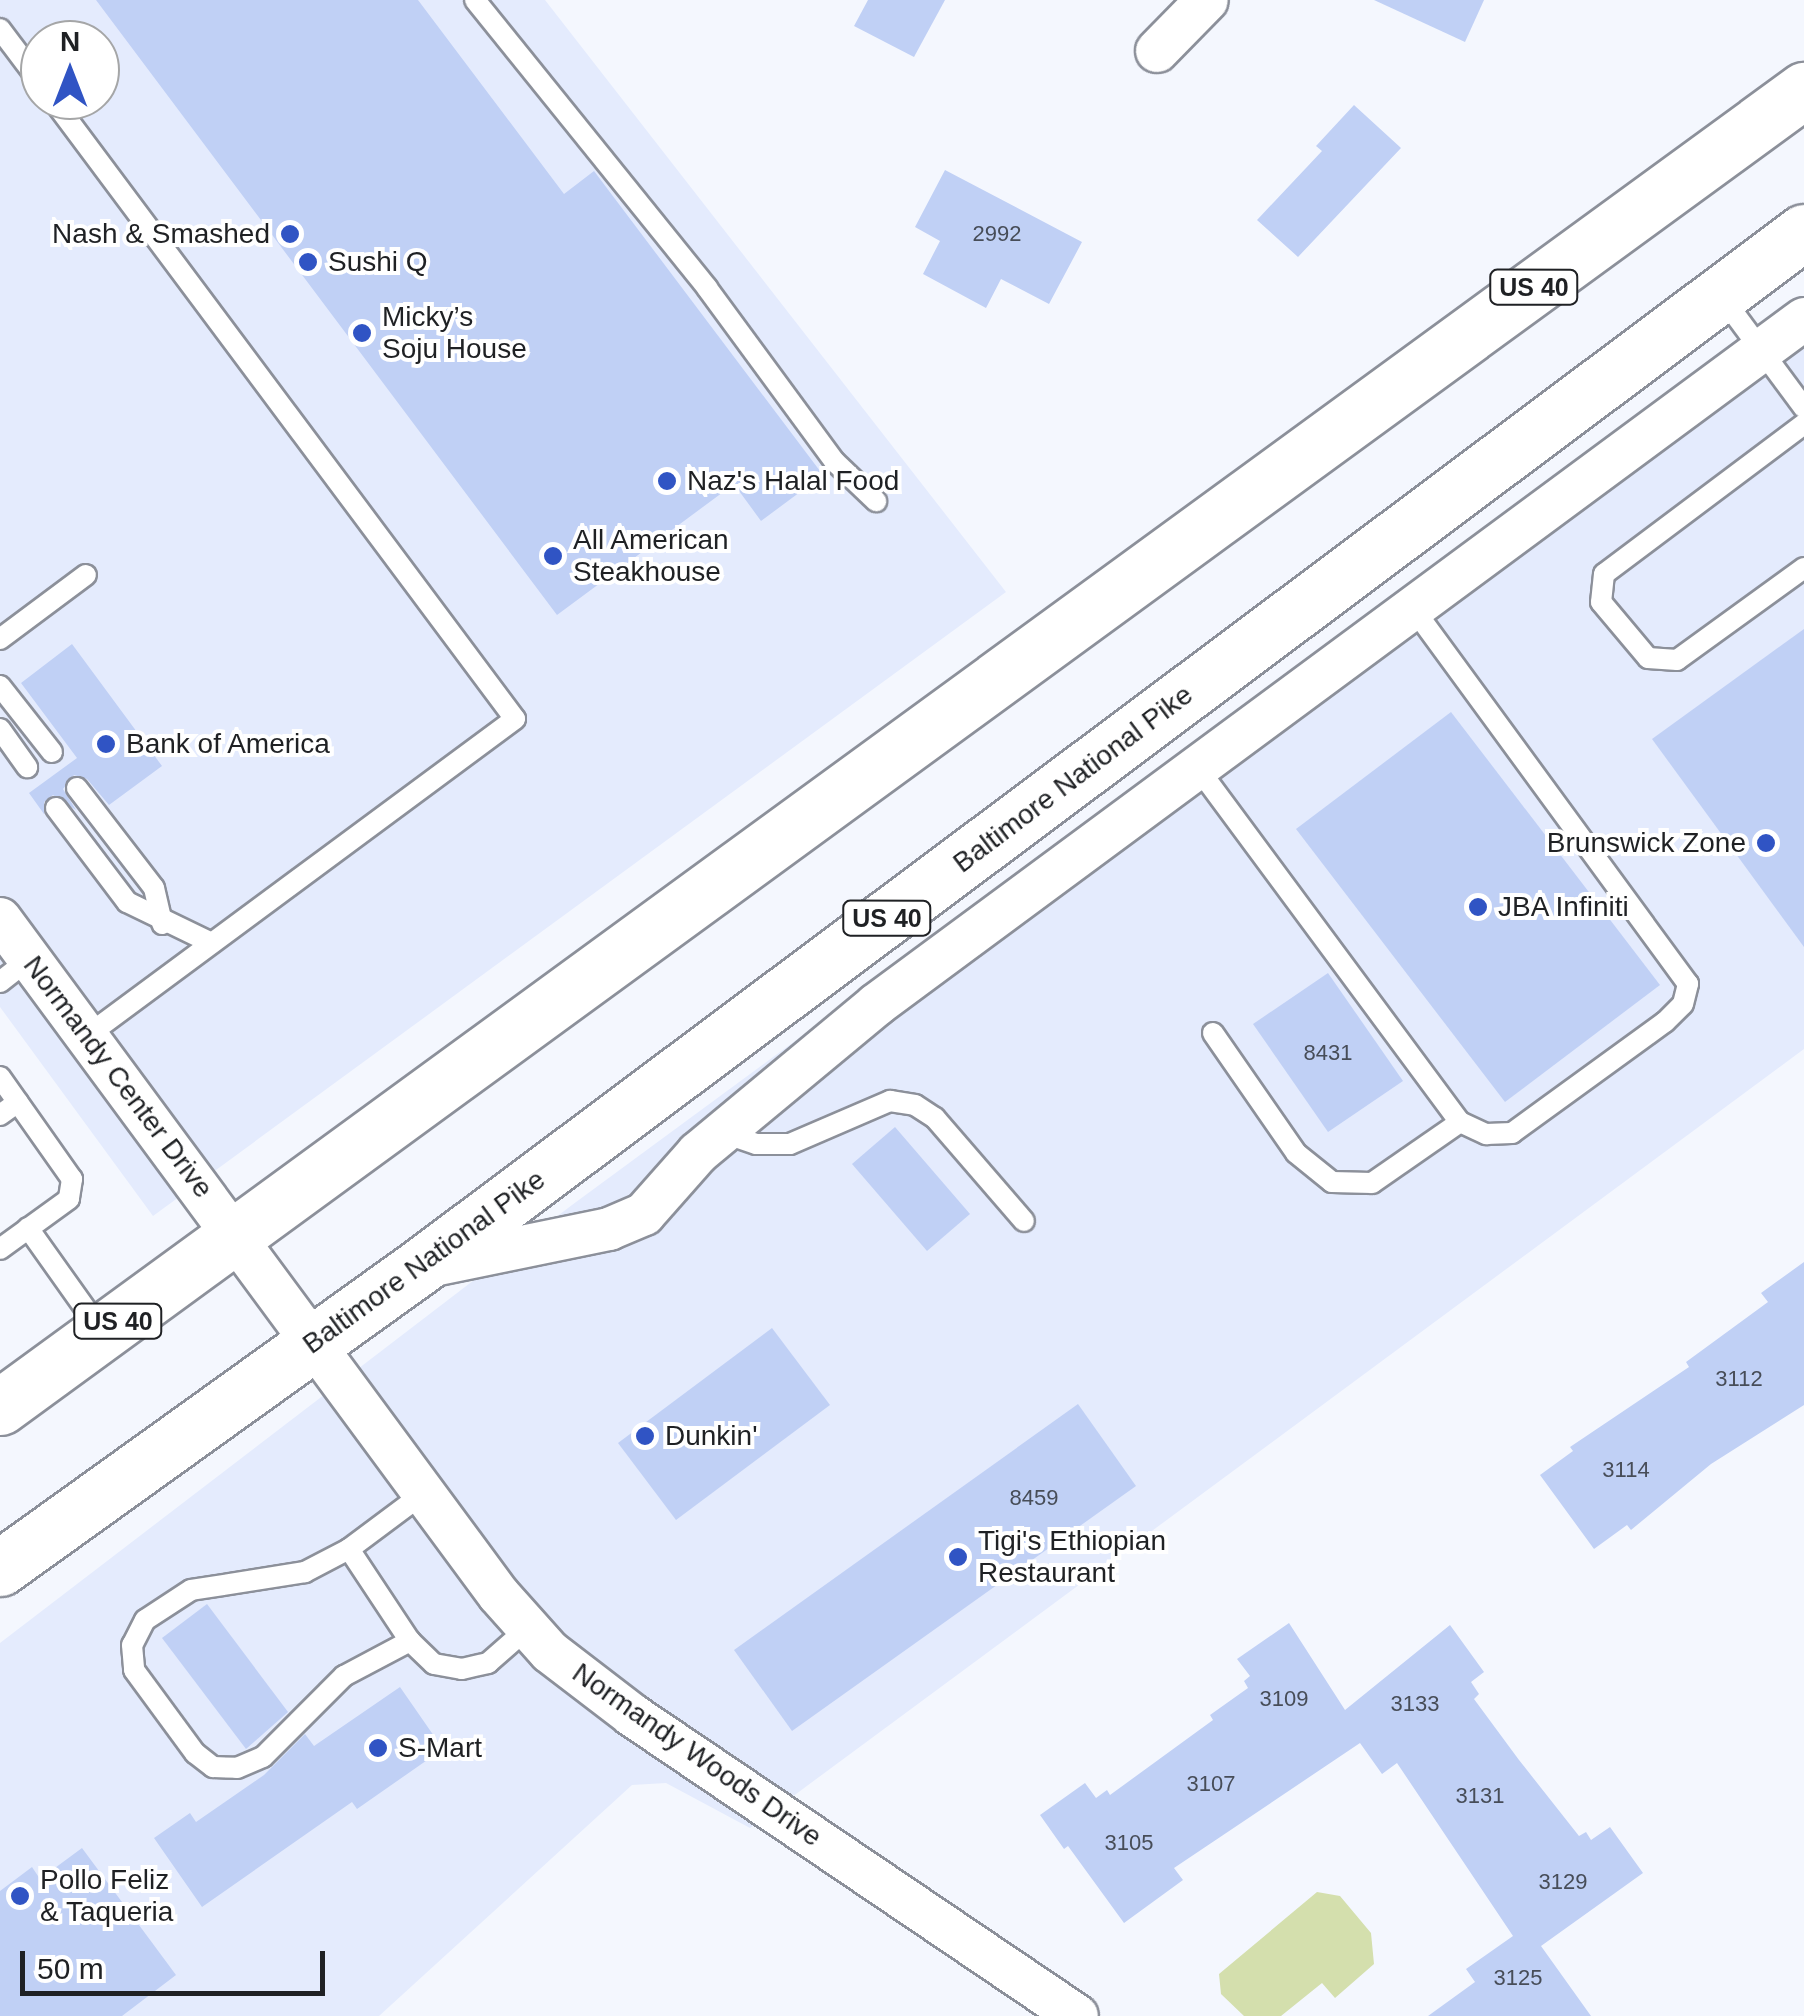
<!DOCTYPE html>
<html>
<head>
<meta charset="utf-8">
<style>
  body { margin:0 }
  #map { position:relative; width:1804px; height:2016px; overflow:hidden; background:#f4f7fe; font-family:Helvetica,sans-serif }
  div>[style] { position:absolute }
  .built>* { inset:0; background:#e4ebfd }
  .green>* { inset:0; background:#d4dfad }
  .building>* { inset:0; background:#c0d0f5 }
  .roads { filter:drop-shadow(2px 0 #8c909a) drop-shadow(-2px 0 #8c909a) drop-shadow(0 2px #8c909a) drop-shadow(0 -2px #8c909a) }
  .service>* { height:20px; margin:-10px; padding:0 10px; transform-origin:10px; border-radius:10px; background:#fff }
  .minor>* { height:42px; margin:-21px; padding:0 21px; transform-origin:21px; border-radius:21px; background:#fff }
  .primary>* { height:55px; margin:-27.5px; padding:0 27.5px; transform-origin:27.5px; border-radius:27.5px; background:#fff }
  .dots>* { width:28px; height:28px; translate:-50% -50%; box-sizing:border-box; border:5px solid #fff; border-radius:50% }
  span { translate:-50% -50%; white-space:nowrap; text-align:center; line-height:1.15; -webkit-text-stroke:8px #fff; paint-order:stroke }
  .number-label { font-size:22px; color:#474d58 }
  .number-label span { -webkit-text-stroke-width:0 }
  .shield-label span { padding:2px 8px; background:#fff; border:2px solid; border-radius:8px; -webkit-text-stroke-width:0 }
  .shield-label { font-size:25px; color:#1f2124; font-weight:700 }
  .poi-label { font-size:28px; color:#1f2124 }
  .right { translate:-100% -50%; text-align:right }
  .left { translate:0 -50%; text-align:left }
  .street-label { font-size:28px; color:#1f2124 }
  .north { position:absolute; left:20px; top:20px; width:100px; height:100px; box-sizing:border-box; background:#fff; border:2px solid #a5a6a7; border-radius:50%; rotate:0deg; font-size:28px; font-weight:700; line-height:40px; text-align:center; color:#1f2124 }
  .north::after { content:''; display:block; margin:auto; width:35px; height:45px; background:#3054c4; clip-path:polygon(50% 0,100% 100%,50% 72%,0 100%) }
  .scale { position:absolute; left:20px; top:1951px; width:305px; height:45px; box-sizing:border-box; border:5px solid #1f2124; border-top:0; padding-left:12px; font-size:30px; line-height:35px; white-space:nowrap; color:#1f2124; -webkit-text-stroke:8px #fff; paint-order:stroke }
</style>
</head>
<body>
<div id="map">
  <div class="built">
    <div style="clip-path:polygon(evenodd,0 0,545px 0,1006px 592px,153px 1216px,0 1007px,0 0,40px 40px,100px 40px,100px 100px,40px 100px,40px 40px)"></div>
    <div style="clip-path:polygon(1804px 299px,1804px 1049px,750px 1828px,666px 1783px,632px 1785px,379px 2016px,0 2016px,0 1643px,572px 1205px)"></div>
  </div>
  <div class="green">
    <div style="clip-path:polygon(1317px 1892px,1340px 1896px,1371px 1933px,1374px 1964px,1335px 1998px,1322px 1983px,1281px 2016px,1244px 2016px,1221px 1994px,1219px 1974px)"></div>
  </div>
  <div class="building">
    <div style="clip-path:polygon(96px 0,418px 0,564px 194px,594px 171px,823px 475px,761px 521px,734px 484px,557px 615px)"></div>
    <div style="clip-path:polygon(868px 0,945px 0,914px 57px,854px 26px)"></div>
    <div style="clip-path:polygon(1374px 0,1484px 0,1465px 42px)"></div>
    <div style="clip-path:polygon(1354px 105px,1401px 148px,1298px 257px,1257px 220px,1322px 151px,1316px 146px)"></div>
    <div style="clip-path:polygon(945px 170px,1082px 242px,1049px 304px,1001px 279px,986px 308px,923px 274px,940px 241px,915px 227px)"></div>
    <div style="clip-path:polygon(1804px 629px,1804px 947px,1652px 739px)"></div>
    <div style="clip-path:polygon(72px 644px,162px 766px,109px 805px,87px 779px,74px 775px,63px 789px,76px 810px,53px 795px,44px 802px,44px 814px,29px 793px,77px 758px,21px 683px)"></div>
    <div style="clip-path:polygon(1451px 712px,1660px 985px,1505px 1102px,1296px 829px)"></div>
    <div style="clip-path:polygon(1328px 973px,1403px 1081px,1328px 1132px,1253px 1024px)"></div>
    <div style="clip-path:polygon(895px 1127px,970px 1214px,927px 1251px,852px 1164px)"></div>
    <div style="clip-path:polygon(1804px 1262px,1804px 1405px,1711px 1464px,1631px 1530px,1627px 1525px,1594px 1549px,1540px 1475px,1573px 1451px,1570px 1447px,1689px 1367px,1686px 1362px,1768px 1302px,1761px 1293px)"></div>
    <div style="clip-path:polygon(772px 1328px,830px 1405px,676px 1520px,618px 1443px)"></div>
    <div style="clip-path:polygon(1078px 1404px,1136px 1486px,792px 1731px,734px 1650px)"></div>
    <div style="clip-path:polygon(207px 1604px,288px 1712px,246px 1749px,162px 1638px)"></div>
    <div style="clip-path:polygon(1289px 1623px,1345px 1710px,1450px 1625px,1484px 1672px,1471px 1682px,1479px 1694px,1474px 1699px,1519px 1760px,1579px 1836px,1586px 1832px,1591px 1840px,1610px 1827px,1643px 1873px,1541px 1946px,1591px 2016px,1428px 2016px,1475px 1982px,1466px 1969px,1513px 1936px,1397px 1763px,1382px 1774px,1360px 1743px,1174px 1868px,1183px 1880px,1124px 1923px,1068px 1846px,1064px 1849px,1040px 1815px,1085px 1783px,1096px 1798px,1107px 1790px,1110px 1795px,1213px 1720px,1210px 1715px,1248px 1688px,1244px 1681px,1250px 1676px,1237px 1659px)"></div>
    <div style="clip-path:polygon(400px 1687px,443px 1749px,357px 1809px,352px 1802px,202px 1907px,154px 1838px,190px 1813px,196px 1822px,264px 1775px,305px 1734px,314px 1746px)"></div>
    <div style="clip-path:polygon(82px 1848px,176px 1975px,122px 2016px,0 2016px,0 1891px,32px 1867px,40px 1879px)"></div>
  </div>
  <div class="roads">
    <div class="service">
      <div style="left:475px;top:0;width:370px;rotate:51.1deg"></div>
      <div style="left:707px;top:288px;width:216px;rotate:53.7deg"></div>
      <div style="left:835px;top:462px;width:57px;rotate:43.6deg"></div>
      <div style="left:0;top:29px;width:66px;rotate:53deg"></div>
      <div style="left:53px;top:100px;width:772px;rotate:53.26deg"></div>
      <div style="left:515px;top:719px;width:531px;rotate:143.5deg"></div>
      <div style="left:1722px;top:297px;width:138px;rotate:53.5deg"></div>
      <div style="left:1804px;top:424px;width:250px;rotate:143.1deg"></div>
      <div style="left:1604px;top:574px;width:28px;rotate:96deg"></div>
      <div style="left:1601px;top:602px;width:73px;rotate:50deg"></div>
      <div style="left:1648px;top:658px;width:29px;rotate:4deg"></div>
      <div style="left:1677px;top:660px;width:157px;rotate:-35.9deg"></div>
      <div style="left:0;top:639px;width:107px;rotate:-36.7deg"></div>
      <div style="left:0;top:686px;width:84px;rotate:51.8deg"></div>
      <div style="left:0;top:729px;width:47px;rotate:54.6deg"></div>
      <div style="left:1197px;top:767px;width:442px;rotate:53.5deg"></div>
      <div style="left:1460px;top:1122px;width:29px;rotate:25deg"></div>
      <div style="left:1486px;top:1134px;width:26px;rotate:-2deg"></div>
      <div style="left:1512px;top:1133px;width:189px;rotate:-36deg"></div>
      <div style="left:1665px;top:1022px;width:25px;rotate:-45deg"></div>
      <div style="left:1683px;top:1004px;width:21px;rotate:-76deg"></div>
      <div style="left:1688px;top:984px;width:466px;rotate:-126.2deg"></div>
      <div style="left:77px;top:788px;width:126px;rotate:52.4deg"></div>
      <div style="left:154px;top:888px;width:37px;rotate:77deg"></div>
      <div style="left:56px;top:808px;width:118px;rotate:52.9deg"></div>
      <div style="left:127px;top:902px;width:94px;rotate:25.8deg"></div>
      <div style="left:0;top:982px;width:39px;rotate:-38deg"></div>
      <div style="left:1213px;top:1033px;width:146px;rotate:55.3deg"></div>
      <div style="left:1296px;top:1153px;width:46px;rotate:38.9deg"></div>
      <div style="left:1332px;top:1182px;width:40px;rotate:1.4deg"></div>
      <div style="left:1372px;top:1183px;width:107px;rotate:-34.7deg"></div>
      <div style="left:0;top:1077px;width:125px;rotate:54.8deg"></div>
      <div style="left:72px;top:1179px;width:20px;rotate:99deg"></div>
      <div style="left:69px;top:1199px;width:85px;rotate:144.1deg"></div>
      <div style="left:0;top:1115px;width:22px;rotate:-36deg"></div>
      <div style="left:724px;top:1133px;width:34px;rotate:19deg"></div>
      <div style="left:756px;top:1144px;width:34px"></div>
      <div style="left:790px;top:1144px;width:109px;rotate:-23.3deg"></div>
      <div style="left:890px;top:1101px;width:25px;rotate:9deg"></div>
      <div style="left:915px;top:1105px;width:24px;rotate:33deg"></div>
      <div style="left:935px;top:1118px;width:136px;rotate:49.2deg"></div>
      <div style="left:28px;top:1228px;width:128px;rotate:54.6deg"></div>
      <div style="left:424px;top:1493px;width:94px;rotate:143.3deg"></div>
      <div style="left:349px;top:1549px;width:50px;rotate:152.4deg"></div>
      <div style="left:305px;top:1572px;width:115px;rotate:171deg"></div>
      <div style="left:191px;top:1590px;width:55px;rotate:146.9deg"></div>
      <div style="left:145px;top:1620px;width:28px;rotate:117deg"></div>
      <div style="left:132px;top:1645px;width:25px;rotate:85deg"></div>
      <div style="left:134px;top:1670px;width:103px;rotate:53.7deg"></div>
      <div style="left:195px;top:1753px;width:23px;rotate:38deg"></div>
      <div style="left:213px;top:1767px;width:24px;rotate:2deg"></div>
      <div style="left:237px;top:1768px;width:28px;rotate:-23deg"></div>
      <div style="left:263px;top:1757px;width:115px;rotate:-45deg"></div>
      <div style="left:344px;top:1676px;width:75px;rotate:-27.9deg"></div>
      <div style="left:410px;top:1641px;width:33px;rotate:44deg"></div>
      <div style="left:434px;top:1664px;width:28px;rotate:10deg"></div>
      <div style="left:462px;top:1669px;width:27px;rotate:-13deg"></div>
      <div style="left:488px;top:1663px;width:53px;rotate:-41.2deg"></div>
      <div style="left:349px;top:1549px;width:110px;rotate:56.5deg"></div>
    </div>
    <div class="minor">
      <div style="left:1157px;top:51px;width:71px;rotate:-45.6deg"></div>
      <div style="left:0;top:919px;width:840px;rotate:53.57deg"></div>
      <div style="left:499px;top:1595px;width:76px;rotate:48.2deg"></div>
      <div style="left:550px;top:1652px;width:103px;rotate:37.5deg"></div>
      <div style="left:632px;top:1715px;width:537px;rotate:34.07deg"></div>
      <div style="left:424px;top:1267px;width:189px;rotate:-11.6deg"></div>
      <div style="left:609px;top:1229px;width:38px;rotate:-23deg"></div>
      <div style="left:644px;top:1214px;width:81px;rotate:-48.5deg"></div>
      <div style="left:698px;top:1153px;width:231px;rotate:-39.7deg"></div>
      <div style="left:876px;top:1005px;width:1154px;rotate:-36.47deg"></div>
    </div>
    <div class="primary">
      <div style="left:0;top:1407px;width:2234px;rotate:-36.13deg"></div>
      <div style="left:0;top:1568px;width:515px;rotate:-35.67deg"></div>
      <div style="left:418px;top:1268px;width:1730px;rotate:-36.78deg"></div>
    </div>
  </div>
  <div class="dots">
    <div style="left:290px;top:234px;background:#3054c4"></div>
    <div style="left:308px;top:262px;background:#3054c4"></div>
    <div style="left:362px;top:333px;background:#3054c4"></div>
    <div style="left:667px;top:481px;background:#3054c4"></div>
    <div style="left:553px;top:556px;background:#3054c4"></div>
    <div style="left:106px;top:744px;background:#3054c4"></div>
    <div style="left:1766px;top:843px;background:#3054c4"></div>
    <div style="left:1478px;top:907px;background:#3054c4"></div>
    <div style="left:645px;top:1436px;background:#3054c4"></div>
    <div style="left:958px;top:1557px;background:#3054c4"></div>
    <div style="left:378px;top:1748px;background:#3054c4"></div>
    <div style="left:20px;top:1896px;background:#3054c4"></div>
  </div>
  <div class="number-label">
    <span style="left:997px;top:234px">2992</span>
    <span style="left:1328px;top:1053px">8431</span>
    <span style="left:1739px;top:1379px">3112</span>
    <span style="left:1626px;top:1470px">3114</span>
    <span style="left:1034px;top:1498px">8459</span>
    <span style="left:1284px;top:1699px">3109</span>
    <span style="left:1415px;top:1704px">3133</span>
    <span style="left:1211px;top:1784px">3107</span>
    <span style="left:1480px;top:1796px">3131</span>
    <span style="left:1129px;top:1843px">3105</span>
    <span style="left:1563px;top:1882px">3129</span>
    <span style="left:1518px;top:1978px">3125</span>
  </div>
  <div class="shield-label">
    <span style="left:1534px;top:287px">US 40</span>
    <span style="left:887px;top:918px">US 40</span>
    <span style="left:118px;top:1321px">US 40</span>
  </div>
  <div class="poi-label">
    <span class="right" style="left:270px;top:234px">Nash &amp; Smashed</span>
    <span class="left" style="left:328px;top:262px">Sushi Q</span>
    <span class="left" style="left:382px;top:333px">Micky’s<br>Soju House</span>
    <span class="left" style="left:687px;top:481px">Naz's Halal Food</span>
    <span class="left" style="left:573px;top:556px">All American<br>Steakhouse</span>
    <span class="left" style="left:126px;top:744px">Bank of America</span>
    <span class="right" style="left:1746px;top:843px">Brunswick Zone</span>
    <span class="left" style="left:1498px;top:907px">JBA Infiniti</span>
    <span class="left" style="left:665px;top:1436px">Dunkin'</span>
    <span class="left" style="left:978px;top:1557px">Tigi's Ethiopian<br>Restaurant</span>
    <span class="left" style="left:398px;top:1748px">S-Mart</span>
    <span class="left" style="left:40px;top:1896px">Pollo Feliz<br>&amp; Taqueria</span>
  </div>
  <div class="street-label">
    <span style="left:1073px;top:779px;rotate:-37deg">Baltimore National Pike</span>
    <span style="left:118px;top:1077px;rotate:53deg">Normandy Center Drive</span>
    <span style="left:424px;top:1262px;rotate:-36deg">Baltimore National Pike</span>
    <span style="left:697px;top:1755px;rotate:35deg">Normandy Woods Drive</span>
  </div>
  <div class="north">N</div>
  <div class="scale">50 m</div>
</div>
</body>
</html>
